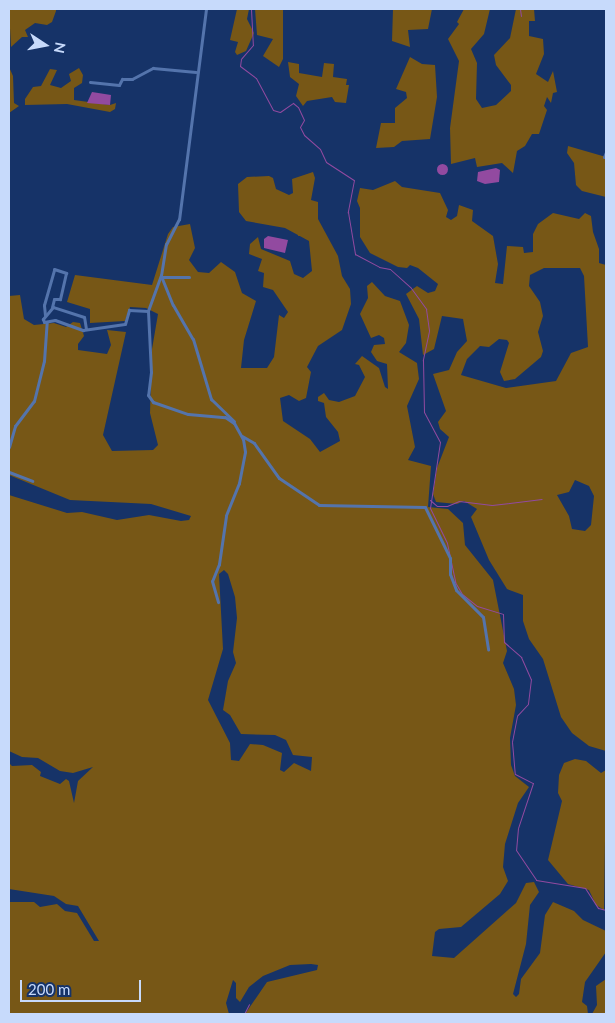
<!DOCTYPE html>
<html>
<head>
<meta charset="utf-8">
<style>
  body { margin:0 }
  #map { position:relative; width:615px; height:1023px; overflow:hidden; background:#163368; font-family:Lato,sans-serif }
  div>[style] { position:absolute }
  .forest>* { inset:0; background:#775716 }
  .water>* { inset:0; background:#924aa0 }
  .round { border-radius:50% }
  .stream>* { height:1px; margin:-0.5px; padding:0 0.5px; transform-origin:0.5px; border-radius:0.5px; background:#924aa0 }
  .street>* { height:3px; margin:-1.5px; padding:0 1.5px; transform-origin:1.5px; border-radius:1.5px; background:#5474ac }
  span { translate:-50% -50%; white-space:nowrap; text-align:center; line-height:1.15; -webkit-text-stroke:4px #163368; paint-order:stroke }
  .frame { position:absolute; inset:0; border:10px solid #c7dafb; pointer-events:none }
  .north { position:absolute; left:20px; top:20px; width:50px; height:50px; -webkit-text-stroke:4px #163368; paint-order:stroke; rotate:101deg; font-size:14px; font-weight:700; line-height:20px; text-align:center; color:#c7dafb }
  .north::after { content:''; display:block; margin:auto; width:18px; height:22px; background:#c7dafb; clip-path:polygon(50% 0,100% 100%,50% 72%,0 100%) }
  .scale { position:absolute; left:20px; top:980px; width:121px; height:22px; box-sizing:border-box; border:2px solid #c7dafb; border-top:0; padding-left:6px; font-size:15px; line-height:18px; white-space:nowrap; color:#c7dafb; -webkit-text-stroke:4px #163368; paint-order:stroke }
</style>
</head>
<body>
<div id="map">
  <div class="forest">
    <div style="clip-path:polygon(9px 9px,56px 9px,56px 11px,52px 22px,47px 25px,35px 23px,25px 30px,28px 37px,22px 37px,11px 47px)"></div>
    <div style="clip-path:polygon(237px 9px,249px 9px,247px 19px,254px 33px,246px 51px,237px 55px,235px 52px,238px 42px,230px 40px)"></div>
    <div style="clip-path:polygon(255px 9px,283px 9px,283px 59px,279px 67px,263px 56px,273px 39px,257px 35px)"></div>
    <div style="clip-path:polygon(393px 9px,432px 9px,428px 29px,408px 30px,410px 47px,392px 41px)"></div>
    <div style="clip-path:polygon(464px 9px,490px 9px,484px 34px,471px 49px,477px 63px,476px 99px,482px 108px,496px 105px,511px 91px,511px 85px,496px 65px,494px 55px,510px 38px,516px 9px,534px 9px,535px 21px,529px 21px,529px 36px,543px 39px,544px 54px,536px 74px,548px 82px,553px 71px,557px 92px,553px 93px,551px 103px,547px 97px,544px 106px,547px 110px,539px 134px,532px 134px,525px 146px,517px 151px,513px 173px,502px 163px,477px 167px,475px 158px,451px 164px,450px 128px,459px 61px,448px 39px,459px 24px,457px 22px)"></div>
    <div style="clip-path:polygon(410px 57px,422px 64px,435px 65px,437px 97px,430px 139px,402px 141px,394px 147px,376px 148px,381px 123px,395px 123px,395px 108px,407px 98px,406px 92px,396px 89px)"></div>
    <div style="clip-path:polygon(288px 62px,299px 64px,299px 73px,322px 77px,324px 63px,334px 64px,333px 77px,347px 79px,346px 85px,349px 85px,346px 103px,335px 102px,332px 97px,307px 101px,303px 106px,296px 96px,299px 84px,290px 77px)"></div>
    <div style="clip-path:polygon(9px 67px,13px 76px,14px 103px,19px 106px,9px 113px)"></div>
    <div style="clip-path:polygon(79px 68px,83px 75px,82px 83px,74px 88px,74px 100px,110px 105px,116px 103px,115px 109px,110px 112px,67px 104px,25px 105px,25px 99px,33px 87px,41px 86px,50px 69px,57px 70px,50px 85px,61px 88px,71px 81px,69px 74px)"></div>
    <div style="clip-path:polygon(568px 146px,606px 157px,606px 197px,582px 191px,576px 185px,574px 163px,567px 153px)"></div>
    <div style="clip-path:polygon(evenodd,313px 172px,315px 178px,311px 200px,318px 202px,318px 219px,338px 256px,342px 276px,350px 289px,351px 304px,342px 330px,318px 346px,307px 367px,311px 372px,306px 398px,299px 401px,289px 395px,280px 398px,283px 421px,310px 439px,320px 452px,340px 441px,338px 432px,326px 417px,324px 403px,318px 401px,318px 397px,324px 393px,329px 400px,339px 402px,355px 396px,365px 377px,359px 365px,355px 364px,362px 356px,379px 368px,385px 387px,388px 389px,387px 364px,377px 361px,371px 352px,374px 345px,385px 344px,384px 338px,379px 335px,371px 338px,360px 314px,368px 298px,367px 286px,372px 282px,385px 296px,400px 301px,409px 325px,406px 343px,399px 352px,417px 363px,419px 379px,407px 406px,415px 447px,408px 460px,431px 466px,428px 507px,448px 509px,463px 523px,465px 545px,493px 580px,507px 651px,503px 663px,514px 689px,516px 705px,510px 738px,511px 765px,515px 776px,529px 787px,518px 803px,505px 844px,503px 867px,508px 881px,500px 894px,461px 927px,439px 929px,435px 932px,432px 956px,454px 958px,516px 903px,526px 883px,534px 882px,539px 892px,530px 905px,526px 944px,513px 994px,516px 997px,519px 994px,521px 979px,540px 953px,545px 915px,553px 902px,574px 911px,583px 920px,606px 931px,606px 952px,585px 982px,582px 1002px,587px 1006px,588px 1014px,245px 1014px,267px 982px,317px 970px,318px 965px,311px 964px,290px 965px,263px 976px,249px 987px,240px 1002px,236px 998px,236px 983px,233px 980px,226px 1003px,229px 1014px,9px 1014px,9px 902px,34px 902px,40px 907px,57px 904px,65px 911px,77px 913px,94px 941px,99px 941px,78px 906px,66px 904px,54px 896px,9px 889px,9px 763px,12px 766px,32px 765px,41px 772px,40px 776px,60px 784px,66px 779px,69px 781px,74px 803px,78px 781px,93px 767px,73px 773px,60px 771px,38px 758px,22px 757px,9px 751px,9px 495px,67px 513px,82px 512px,117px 520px,149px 515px,181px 521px,189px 520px,191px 516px,151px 504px,70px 500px,9px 475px,9px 296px,20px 295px,24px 319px,34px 325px,54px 323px,66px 327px,73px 322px,80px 323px,84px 336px,78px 344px,78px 350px,107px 354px,111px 345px,107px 330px,126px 332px,103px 435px,112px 451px,153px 450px,158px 445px,150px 413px,152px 349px,158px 314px,146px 308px,130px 307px,125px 321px,90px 323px,90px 309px,67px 302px,75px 275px,152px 285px,168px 234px,173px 227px,190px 224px,195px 248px,189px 260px,198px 272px,209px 273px,221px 262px,235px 272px,242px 293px,256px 301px,244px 340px,241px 368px,267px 368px,274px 357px,279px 315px,284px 318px,288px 312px,273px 290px,263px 287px,264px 273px,258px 271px,262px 259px,249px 254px,250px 244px,258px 237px,261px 249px,290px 261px,294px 274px,303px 278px,312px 271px,309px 241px,285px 228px,246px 221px,239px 212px,238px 184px,247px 177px,269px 176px,273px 178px,276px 189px,289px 195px,293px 193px,292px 179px,313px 172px,224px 570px,228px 574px,235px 597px,237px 618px,233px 652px,236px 663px,228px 681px,223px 710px,230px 715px,241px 734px,275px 735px,286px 740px,293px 755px,312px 757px,311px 771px,294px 763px,284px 772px,280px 770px,282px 753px,263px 745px,250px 744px,239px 761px,231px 760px,230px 743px,208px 700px,223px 649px,219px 574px,224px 570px)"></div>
    <div style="clip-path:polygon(evenodd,395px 181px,402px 187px,440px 193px,448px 210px,446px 217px,451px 220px,457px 216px,459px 205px,473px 210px,472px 221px,493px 236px,498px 264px,495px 283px,503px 284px,507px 246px,523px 247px,524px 253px,533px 252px,533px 234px,538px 224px,553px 213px,579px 219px,585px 213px,591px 216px,593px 232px,599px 249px,599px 263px,606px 265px,606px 751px,589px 746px,572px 733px,561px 717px,543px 659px,529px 639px,523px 621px,523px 595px,507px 589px,489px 560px,471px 517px,477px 509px,464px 501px,457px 504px,436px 502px,433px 494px,437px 468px,449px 437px,440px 429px,438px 422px,446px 411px,433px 374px,449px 370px,457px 352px,467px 341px,463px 319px,442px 316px,434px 349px,423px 355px,419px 319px,406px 294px,417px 286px,428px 293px,435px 291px,438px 284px,418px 268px,410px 265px,407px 268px,398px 267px,370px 253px,360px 237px,360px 208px,357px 201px,360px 188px,373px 190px,395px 181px,544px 268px,580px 268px,584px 276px,588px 347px,571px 353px,556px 381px,506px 388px,461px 375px,467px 359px,480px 346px,489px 347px,499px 339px,507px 340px,509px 343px,500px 372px,504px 381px,515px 379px,541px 357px,543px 351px,538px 332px,543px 316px,540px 302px,529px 286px,530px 275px,544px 268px,395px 181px,575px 480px,589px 486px,594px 496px,591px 525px,585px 531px,572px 529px,569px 516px,557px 495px,569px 492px,575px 480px)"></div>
    <div style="clip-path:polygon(575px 759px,586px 761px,601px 773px,606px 770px,604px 910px,596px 905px,589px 890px,568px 884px,548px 860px,562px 801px,558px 793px,559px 775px,564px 763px)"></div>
    <div style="clip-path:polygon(606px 979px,606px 1014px,592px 1014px,597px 1005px,596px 986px)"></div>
  </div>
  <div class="water">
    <div style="clip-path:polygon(92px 92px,111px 95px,110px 105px,87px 103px)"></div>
    <div class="round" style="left:436.5px;top:163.5px;width:11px;height:11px"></div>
    <div style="clip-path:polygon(496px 168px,500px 170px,499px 182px,485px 184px,477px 181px,478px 172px)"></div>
    <div style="clip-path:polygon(268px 236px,288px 240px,285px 253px,264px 248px,264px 239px)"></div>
  </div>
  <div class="stream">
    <div style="left:251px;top:9px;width:36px;rotate:87deg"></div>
    <div style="left:253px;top:45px;width:18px;rotate:131deg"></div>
    <div style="left:241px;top:59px;width:7px;rotate:98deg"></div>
    <div style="left:240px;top:66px;width:20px;rotate:37deg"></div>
    <div style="left:256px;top:78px;width:36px;rotate:62deg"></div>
    <div style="left:273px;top:110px;width:7px;rotate:16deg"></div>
    <div style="left:280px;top:112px;width:16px;rotate:-35deg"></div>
    <div style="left:293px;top:103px;width:6px;rotate:39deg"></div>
    <div style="left:298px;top:107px;width:14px;rotate:65deg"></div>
    <div style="left:304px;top:120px;width:8px;rotate:120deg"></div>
    <div style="left:300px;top:127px;width:9px;rotate:63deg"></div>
    <div style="left:304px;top:135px;width:21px;rotate:41deg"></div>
    <div style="left:320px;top:149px;width:14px;rotate:65deg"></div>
    <div style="left:326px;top:162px;width:33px;rotate:33deg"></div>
    <div style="left:354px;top:180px;width:33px;rotate:101deg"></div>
    <div style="left:348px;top:212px;width:43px;rotate:80.5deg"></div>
    <div style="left:355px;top:254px;width:27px;rotate:28deg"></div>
    <div style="left:379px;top:267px;width:11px;rotate:10deg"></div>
    <div style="left:390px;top:269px;width:28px;rotate:42deg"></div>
    <div style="left:411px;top:288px;width:26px;rotate:54deg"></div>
    <div style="left:426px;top:309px;width:22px;rotate:82deg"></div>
    <div style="left:429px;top:331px;width:30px;rotate:102deg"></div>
    <div style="left:423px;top:360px;width:52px;rotate:88.9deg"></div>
    <div style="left:424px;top:412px;width:34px;rotate:62deg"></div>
    <div style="left:440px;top:442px;width:67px;rotate:98.6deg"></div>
    <div style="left:430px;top:508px;width:39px;rotate:64deg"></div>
    <div style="left:447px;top:543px;width:40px;rotate:78deg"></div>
    <div style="left:455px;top:582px;width:14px;rotate:60deg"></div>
    <div style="left:462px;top:594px;width:19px;rotate:39deg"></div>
    <div style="left:477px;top:606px;width:27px;rotate:17deg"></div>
    <div style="left:503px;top:614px;width:28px;rotate:88deg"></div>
    <div style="left:504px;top:642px;width:23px;rotate:41deg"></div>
    <div style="left:521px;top:657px;width:24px;rotate:66deg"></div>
    <div style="left:531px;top:679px;width:25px;rotate:97deg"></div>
    <div style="left:528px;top:704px;width:16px;rotate:133deg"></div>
    <div style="left:517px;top:716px;width:26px;rotate:101deg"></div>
    <div style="left:512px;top:742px;width:32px;rotate:85deg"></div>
    <div style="left:515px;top:774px;width:20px;rotate:27deg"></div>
    <div style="left:533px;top:783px;width:47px;rotate:108.4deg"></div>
    <div style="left:518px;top:828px;width:22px;rotate:95deg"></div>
    <div style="left:516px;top:850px;width:36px;rotate:56deg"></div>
    <div style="left:536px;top:880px;width:50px;rotate:9.3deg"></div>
    <div style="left:585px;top:888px;width:24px;rotate:57deg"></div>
    <div style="left:598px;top:908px;width:8px;rotate:14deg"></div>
    <div style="left:520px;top:9px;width:7px;rotate:82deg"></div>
    <div style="left:430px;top:500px;width:9px;rotate:41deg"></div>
    <div style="left:437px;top:506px;width:10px"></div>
    <div style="left:447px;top:506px;width:13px;rotate:-23deg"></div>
    <div style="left:459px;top:501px;width:33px;rotate:7deg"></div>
    <div style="left:492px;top:505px;width:50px;rotate:-6.8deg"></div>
    <div style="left:244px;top:1014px;width:11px;rotate:-63deg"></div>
  </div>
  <div class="street">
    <div style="left:206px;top:9px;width:212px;rotate:97.3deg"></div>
    <div style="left:179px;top:219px;width:28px;rotate:117deg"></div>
    <div style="left:166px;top:244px;width:31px;rotate:99deg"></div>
    <div style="left:161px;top:275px;width:38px;rotate:110deg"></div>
    <div style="left:148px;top:311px;width:61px;rotate:87.2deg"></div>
    <div style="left:151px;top:372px;width:23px;rotate:97deg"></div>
    <div style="left:148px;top:395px;width:9px;rotate:54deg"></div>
    <div style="left:153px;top:402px;width:37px;rotate:19deg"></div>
    <div style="left:188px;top:414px;width:37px;rotate:5deg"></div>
    <div style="left:225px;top:417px;width:11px;rotate:34deg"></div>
    <div style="left:234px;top:423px;width:18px;rotate:61deg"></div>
    <div style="left:243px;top:439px;width:13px;rotate:81deg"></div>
    <div style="left:245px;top:452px;width:32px;rotate:101deg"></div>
    <div style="left:239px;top:483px;width:35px;rotate:112deg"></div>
    <div style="left:226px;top:516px;width:49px;rotate:98.3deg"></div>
    <div style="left:219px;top:564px;width:18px;rotate:112deg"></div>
    <div style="left:212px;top:581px;width:22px;rotate:74deg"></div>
    <div style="left:90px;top:82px;width:29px;rotate:6deg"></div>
    <div style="left:119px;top:85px;width:7px;rotate:-63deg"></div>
    <div style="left:122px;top:79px;width:10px"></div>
    <div style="left:132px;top:79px;width:24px;rotate:-28deg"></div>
    <div style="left:153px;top:68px;width:43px;rotate:5.3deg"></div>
    <div style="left:604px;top:157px;width:5px;rotate:-68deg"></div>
    <div style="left:161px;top:276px;width:31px;rotate:68deg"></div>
    <div style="left:173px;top:305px;width:39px;rotate:60deg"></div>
    <div style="left:193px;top:339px;width:63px;rotate:73.3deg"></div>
    <div style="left:211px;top:399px;width:32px;rotate:44deg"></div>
    <div style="left:162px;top:277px;width:27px"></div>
    <div style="left:45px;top:315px;width:10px;rotate:-96deg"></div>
    <div style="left:44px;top:305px;width:37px;rotate:-74deg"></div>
    <div style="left:54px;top:269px;width:13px;rotate:18deg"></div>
    <div style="left:66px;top:273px;width:27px;rotate:103deg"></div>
    <div style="left:60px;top:299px;width:6px;rotate:180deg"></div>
    <div style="left:54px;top:299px;width:8px;rotate:104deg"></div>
    <div style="left:86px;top:329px;width:12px;rotate:-99deg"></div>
    <div style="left:84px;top:317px;width:33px;rotate:-162deg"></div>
    <div style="left:53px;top:307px;width:16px;rotate:130deg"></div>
    <div style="left:43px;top:319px;width:3px;rotate:72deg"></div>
    <div style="left:44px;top:322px;width:11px;rotate:-10deg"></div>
    <div style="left:55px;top:320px;width:30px;rotate:20deg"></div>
    <div style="left:83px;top:330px;width:42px;rotate:-8.1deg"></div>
    <div style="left:125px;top:324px;width:15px;rotate:-74deg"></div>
    <div style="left:129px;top:310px;width:19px;rotate:3deg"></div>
    <div style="left:242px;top:436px;width:14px;rotate:30deg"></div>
    <div style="left:254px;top:443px;width:43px;rotate:54.5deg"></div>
    <div style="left:279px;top:478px;width:48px;rotate:34deg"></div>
    <div style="left:319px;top:505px;width:106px;rotate:1.1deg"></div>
    <div style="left:425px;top:507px;width:57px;rotate:63.9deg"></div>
    <div style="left:450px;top:558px;width:16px;rotate:90deg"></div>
    <div style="left:450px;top:574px;width:17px;rotate:69deg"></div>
    <div style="left:456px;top:590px;width:38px;rotate:45deg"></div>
    <div style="left:483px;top:617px;width:33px;rotate:81deg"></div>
    <div style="left:9px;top:447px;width:22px;rotate:-74deg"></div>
    <div style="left:15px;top:426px;width:31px;rotate:-53deg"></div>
    <div style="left:34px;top:401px;width:41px;rotate:-76deg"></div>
    <div style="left:44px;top:361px;width:39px;rotate:-86deg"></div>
    <div style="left:9px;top:472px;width:25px;rotate:21deg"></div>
  </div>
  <div class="frame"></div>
  <div class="north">N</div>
  <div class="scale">200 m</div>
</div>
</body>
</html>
